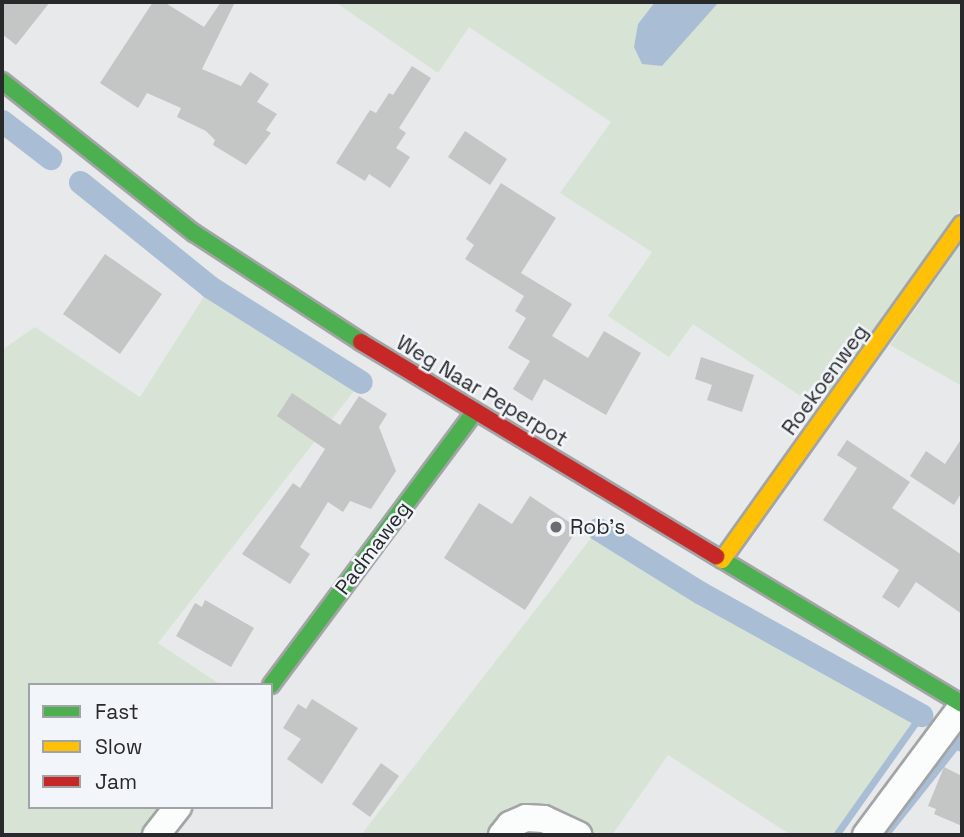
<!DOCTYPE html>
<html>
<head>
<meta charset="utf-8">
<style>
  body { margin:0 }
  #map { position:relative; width:964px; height:837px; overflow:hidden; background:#e7e9eb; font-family:"Space Grotesk",sans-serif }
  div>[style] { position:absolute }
  .green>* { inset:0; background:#d7e4d5 }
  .water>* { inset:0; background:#a9bed5 }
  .stream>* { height:7px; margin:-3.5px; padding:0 3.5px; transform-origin:3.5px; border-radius:3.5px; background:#a9bed5 }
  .canal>* { height:23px; margin:-11.5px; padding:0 11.5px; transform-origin:11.5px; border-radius:11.5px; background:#a9bed5 }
  .building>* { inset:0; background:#c4c5c5 }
  .roads { filter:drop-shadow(2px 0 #a3a4a6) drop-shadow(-2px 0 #a3a4a6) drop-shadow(0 2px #a3a4a6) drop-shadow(0 -2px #a3a4a6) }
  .street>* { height:26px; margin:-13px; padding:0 13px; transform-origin:13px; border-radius:13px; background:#fbfcfc }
  .fast>* { height:16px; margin:-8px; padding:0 8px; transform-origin:8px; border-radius:8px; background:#4caf50 }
  .slow>* { height:16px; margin:-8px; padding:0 8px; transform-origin:8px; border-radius:8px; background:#ffc107 }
  .jam>* { height:16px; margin:-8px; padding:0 8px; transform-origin:8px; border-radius:8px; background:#c62828 }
  .dots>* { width:19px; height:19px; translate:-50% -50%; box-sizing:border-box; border:4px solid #f2f5fa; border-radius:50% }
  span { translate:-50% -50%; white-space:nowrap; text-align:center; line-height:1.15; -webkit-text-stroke:5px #f2f5fa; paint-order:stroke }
  .street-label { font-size:21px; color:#28292b }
  .poi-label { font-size:21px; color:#28292b }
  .left { translate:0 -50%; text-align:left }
  .frame { position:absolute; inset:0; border:4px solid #28292b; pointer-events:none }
  .legend { position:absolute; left:28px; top:683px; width:245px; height:126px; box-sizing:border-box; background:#f2f5fa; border:2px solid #a1a3a7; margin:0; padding:9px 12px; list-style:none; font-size:21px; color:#28292b }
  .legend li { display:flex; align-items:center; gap:14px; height:35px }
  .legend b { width:35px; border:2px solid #a1a3a7 }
</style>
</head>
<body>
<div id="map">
  <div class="green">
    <div style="clip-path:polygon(335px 2px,655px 2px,638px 24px,662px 66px,719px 2px,962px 2px,962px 207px,820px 409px,693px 324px,669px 357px,608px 316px,652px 252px,560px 193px,611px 122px,469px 27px,438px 73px)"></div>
    <div style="clip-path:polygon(962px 243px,962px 386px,890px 345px)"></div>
    <div style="clip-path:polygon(210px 287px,361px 382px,158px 643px,221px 685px,30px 685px,30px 807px,169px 807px,147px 835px,2px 835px,2px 350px,35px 327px,140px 397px)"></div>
    <div style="clip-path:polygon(598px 529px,701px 593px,921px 715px,836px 835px,791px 835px,668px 755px,612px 835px,596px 835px,571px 820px,493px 835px,361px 835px)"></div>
  </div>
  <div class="water">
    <div style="clip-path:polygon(655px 2px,719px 2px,662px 66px,642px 64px,634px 47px,638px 24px)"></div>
  </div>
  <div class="stream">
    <div style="left:836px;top:835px;width:147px;rotate:-54.7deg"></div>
    <div style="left:885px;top:835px;width:122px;rotate:-51.6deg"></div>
  </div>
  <div class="canal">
    <div style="left:2px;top:121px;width:61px;rotate:37.6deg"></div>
    <div style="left:80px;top:182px;width:167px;rotate:38.9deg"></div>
    <div style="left:210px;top:287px;width:178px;rotate:32.2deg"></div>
    <div style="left:598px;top:529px;width:121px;rotate:31.9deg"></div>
    <div style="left:701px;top:593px;width:252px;rotate:29deg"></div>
    <div style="left:961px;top:739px;width:1px;rotate:45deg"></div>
  </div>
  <div class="building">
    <div style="clip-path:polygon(2px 2px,50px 2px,16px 45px,2px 34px)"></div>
    <div style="clip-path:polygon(153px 2px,164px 2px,204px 27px,221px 2px,235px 2px,202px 69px,241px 86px,250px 72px,269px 84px,257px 102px,277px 114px,266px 130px,271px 133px,246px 165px,213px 145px,215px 140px,206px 131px,177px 117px,181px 108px,147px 93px,138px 108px,100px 83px)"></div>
    <div style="clip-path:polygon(412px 66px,431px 78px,399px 128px,406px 133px,396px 148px,410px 157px,390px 188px,369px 174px,365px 181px,336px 163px,370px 110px,376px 113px,389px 93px,393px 95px)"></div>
    <div style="clip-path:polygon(465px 131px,507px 159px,490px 185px,448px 157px)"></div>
    <div style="clip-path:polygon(501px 183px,556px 218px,521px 273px,572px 304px,552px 336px,588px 358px,604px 331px,641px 353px,606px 415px,544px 379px,532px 401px,513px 389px,530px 361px,508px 348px,526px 318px,515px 311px,524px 296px,465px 259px,474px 245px,466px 239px)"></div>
    <div style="clip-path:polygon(105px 254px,162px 294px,120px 354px,63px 314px)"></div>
    <div style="clip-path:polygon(701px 357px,754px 375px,742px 412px,707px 400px,712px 385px,695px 379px)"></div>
    <div style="clip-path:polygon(292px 393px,340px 425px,359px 396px,387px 414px,379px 427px,396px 471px,371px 509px,350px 501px,343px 512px,328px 502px,300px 547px,310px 554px,290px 584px,242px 554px,293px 483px,300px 488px,325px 449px,277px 416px)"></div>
    <div style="clip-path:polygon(962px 438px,962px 492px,954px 505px,910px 476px,926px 451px,945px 464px)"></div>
    <div style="clip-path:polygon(847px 440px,910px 482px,892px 508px,962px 555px,962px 614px,916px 582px,899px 608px,882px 597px,899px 570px,823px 520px,857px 468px,837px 455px)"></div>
    <div style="clip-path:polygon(530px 496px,578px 528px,525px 610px,444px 558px,479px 503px,512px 524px)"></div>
    <div style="clip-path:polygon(205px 600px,254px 628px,231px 667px,176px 636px,195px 603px,202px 607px)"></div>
    <div style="clip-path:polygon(312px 699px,358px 728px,322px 784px,287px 759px,301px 739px,283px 728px,298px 704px,306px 709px)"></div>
    <div style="clip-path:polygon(381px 763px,399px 776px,370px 817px,352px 804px)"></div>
    <div style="clip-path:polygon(944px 767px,962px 776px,962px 826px,934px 814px,936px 809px,928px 806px)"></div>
  </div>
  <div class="roads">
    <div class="street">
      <div style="left:156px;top:835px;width:36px;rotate:-52deg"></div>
      <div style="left:502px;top:835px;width:13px;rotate:-51deg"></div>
      <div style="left:510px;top:825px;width:17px;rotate:-24deg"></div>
      <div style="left:526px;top:818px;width:18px;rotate:3deg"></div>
      <div style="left:544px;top:819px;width:38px;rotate:25deg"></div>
      <div style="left:866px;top:835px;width:161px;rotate:-53.3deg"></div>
    </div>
    <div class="fast">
      <div style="left:2px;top:81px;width:245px;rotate:38.4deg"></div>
      <div style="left:194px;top:233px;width:199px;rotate:33.1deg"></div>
      <div style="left:716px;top:556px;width:287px;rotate:31deg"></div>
      <div style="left:271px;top:685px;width:342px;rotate:-53.3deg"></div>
    </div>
    <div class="slow">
      <div style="left:722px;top:560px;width:413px;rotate:-54.5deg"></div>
    </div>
    <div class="jam">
      <div style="left:361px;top:342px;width:415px;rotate:31.1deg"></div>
    </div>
  </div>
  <div class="dots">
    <div style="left:556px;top:527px;background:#6b6c6e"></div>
  </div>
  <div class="street-label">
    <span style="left:825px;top:380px;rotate:-54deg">Roekoenweg</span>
    <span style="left:482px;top:391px;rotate:31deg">Weg Naar Peperpot</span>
    <span style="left:373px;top:548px;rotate:-53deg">Padmaweg</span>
  </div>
  <div class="poi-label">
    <span class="left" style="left:570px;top:527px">Rob's</span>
  </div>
  <div class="frame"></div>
  <ul class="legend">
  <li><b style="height:9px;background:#4caf50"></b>Fast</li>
  <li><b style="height:9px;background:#ffc107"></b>Slow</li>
  <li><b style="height:9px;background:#c62828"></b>Jam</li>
  </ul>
</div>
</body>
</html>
